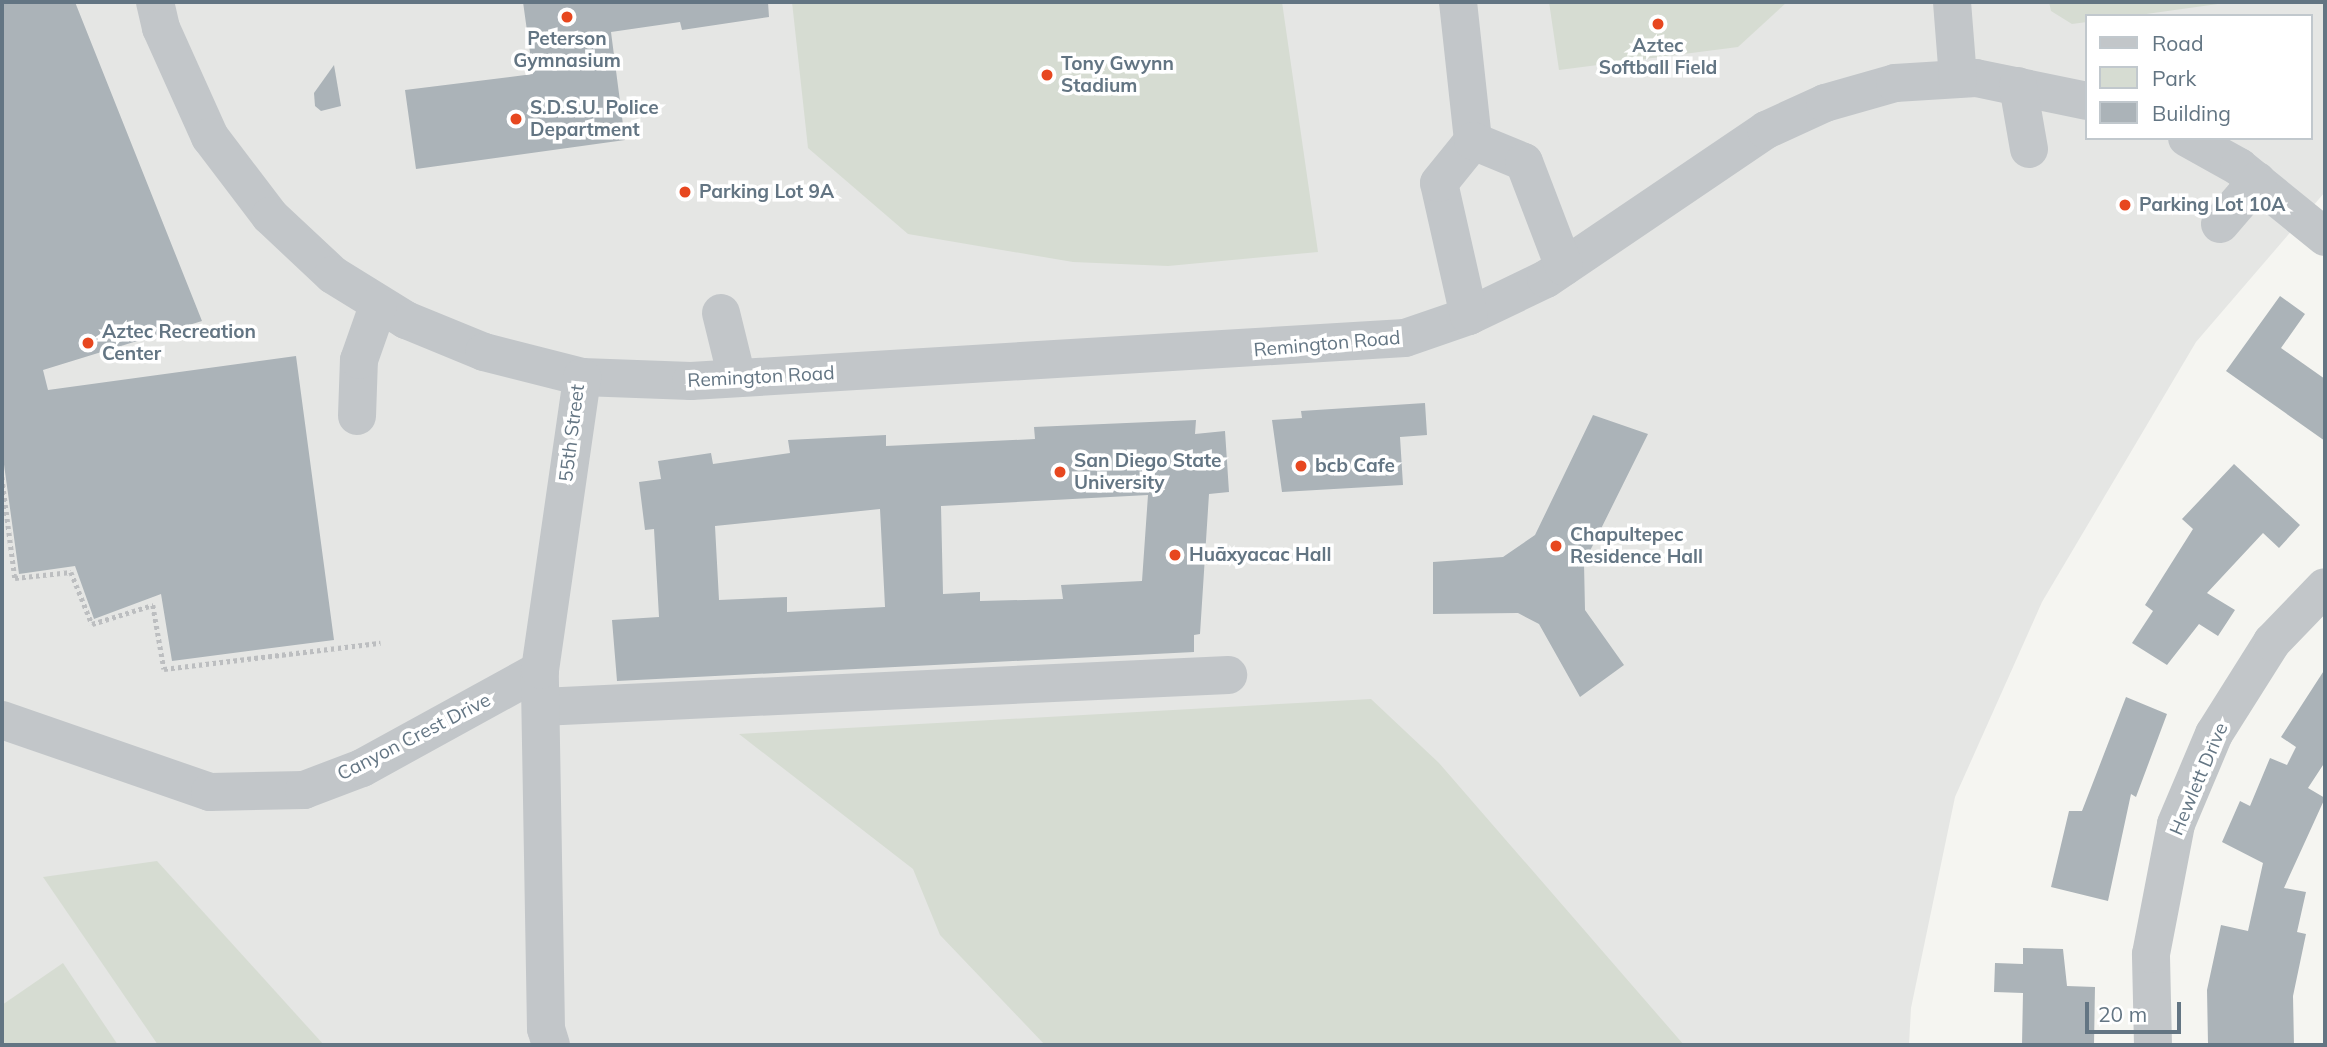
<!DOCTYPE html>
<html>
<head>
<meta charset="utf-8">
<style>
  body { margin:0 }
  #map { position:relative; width:2327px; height:1047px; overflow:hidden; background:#f5f5f1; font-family:Mulish,sans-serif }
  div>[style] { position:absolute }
  .built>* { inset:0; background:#e5e6e4 }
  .green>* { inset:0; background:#d6dcd2 }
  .building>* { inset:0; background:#abb3b8 }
  .path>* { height:4.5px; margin-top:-2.25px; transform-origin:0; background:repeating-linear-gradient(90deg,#bcbec0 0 3.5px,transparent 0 7px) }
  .minor>* { height:38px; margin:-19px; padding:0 19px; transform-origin:19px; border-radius:19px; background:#c2c6c9 }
  .dots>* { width:19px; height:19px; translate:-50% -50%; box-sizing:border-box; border:4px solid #fff; border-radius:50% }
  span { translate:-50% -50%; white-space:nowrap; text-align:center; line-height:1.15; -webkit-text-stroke:7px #fff; paint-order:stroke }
  .poi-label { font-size:19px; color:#637583; font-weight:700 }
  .left { translate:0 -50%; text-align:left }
  .street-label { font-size:19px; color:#637583 }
  .frame { position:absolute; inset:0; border:4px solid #637583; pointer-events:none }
  .legend { position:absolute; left:2085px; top:14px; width:228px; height:126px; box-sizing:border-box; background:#fff; border:2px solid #c1c8cd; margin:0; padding:9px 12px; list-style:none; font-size:21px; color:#637583 }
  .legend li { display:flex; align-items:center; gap:14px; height:35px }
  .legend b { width:35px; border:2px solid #c1c8cd }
  .scale { position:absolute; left:2085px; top:1002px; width:96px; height:32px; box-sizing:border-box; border:4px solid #637583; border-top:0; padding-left:9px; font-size:21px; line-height:24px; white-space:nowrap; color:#637583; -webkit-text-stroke:5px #fff; paint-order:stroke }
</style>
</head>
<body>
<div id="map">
  <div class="built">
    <div style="clip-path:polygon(evenodd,2px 2px,2325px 2px,2325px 192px,2196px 342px,2042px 602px,1955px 797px,1911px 1008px,1909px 1045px,2px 1045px,2px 2px,2087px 16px,2311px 16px,2311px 138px,2087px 138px,2087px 16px)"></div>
  </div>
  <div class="green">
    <div style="clip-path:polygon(792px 2px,1282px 2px,1318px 252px,1168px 266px,1073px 262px,908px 234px,808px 148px)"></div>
    <div style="clip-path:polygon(1549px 2px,1787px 2px,1738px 47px,1559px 70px)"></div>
    <div style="clip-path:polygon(2049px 2px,2232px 2px,2132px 16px,2087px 16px,2087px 22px,2072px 24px,2051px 11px)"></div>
    <div style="clip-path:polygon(1371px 699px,1439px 763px,1684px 1045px,1045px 1045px,940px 935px,913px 869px,739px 734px)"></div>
    <div style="clip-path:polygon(157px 861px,324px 1045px,158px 1045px,43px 877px)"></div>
    <div style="clip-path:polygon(63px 963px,118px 1045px,2px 1045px,2px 1005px)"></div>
  </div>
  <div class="building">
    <div style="clip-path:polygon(2px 2px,75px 2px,202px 321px,43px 370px,48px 390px,296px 356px,334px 640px,172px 661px,161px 594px,94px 619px,75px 566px,19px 574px,2px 450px)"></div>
    <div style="clip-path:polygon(523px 2px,768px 2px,769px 17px,682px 30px,680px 22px,611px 32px,625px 140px,416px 169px,405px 90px,533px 74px)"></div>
    <div style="clip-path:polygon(334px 65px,341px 106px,321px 111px,315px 106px,314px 93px)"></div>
    <div style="clip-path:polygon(2280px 296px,2305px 314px,2281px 348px,2325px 379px,2325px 441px,2226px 371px)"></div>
    <div style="clip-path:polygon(1425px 403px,1427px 435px,1400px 437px,1403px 485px,1282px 492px,1272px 420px,1302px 418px,1301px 411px)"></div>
    <div style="clip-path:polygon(1593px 415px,1648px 434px,1584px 563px,1585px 610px,1624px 665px,1580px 697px,1539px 624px,1518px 613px,1433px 614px,1433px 562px,1503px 557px,1535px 535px)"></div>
    <div style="clip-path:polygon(evenodd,1196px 420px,1195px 434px,1225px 431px,1229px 492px,1209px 494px,1200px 634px,1194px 635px,1194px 652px,617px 681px,612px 620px,659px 617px,654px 529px,645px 530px,639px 482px,661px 479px,658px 461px,711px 453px,713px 464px,790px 453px,788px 440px,886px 435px,886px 446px,1035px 439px,1034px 427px,1196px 420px,1148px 495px,1142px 581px,1061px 585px,1063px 599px,980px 601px,980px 592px,943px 594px,941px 506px,1148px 495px,1196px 420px,880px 509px,885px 607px,787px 612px,787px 597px,719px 600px,715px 526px,880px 509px)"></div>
    <div style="clip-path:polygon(2234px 464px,2300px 525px,2279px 548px,2263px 533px,2207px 593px,2235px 610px,2218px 636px,2199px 624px,2167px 665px,2132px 643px,2153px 611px,2145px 605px,2193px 529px,2182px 519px)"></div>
    <div style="clip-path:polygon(2325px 669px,2325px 762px,2308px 788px,2325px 798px,2284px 888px,2306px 892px,2297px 932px,2306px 934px,2293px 996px,2294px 1045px,2208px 1044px,2207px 990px,2221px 925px,2248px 931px,2263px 863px,2222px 842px,2240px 801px,2250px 806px,2270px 758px,2287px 765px,2296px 747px,2281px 737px)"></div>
    <div style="clip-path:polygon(2126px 697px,2167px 714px,2136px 797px,2131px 794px,2108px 901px,2051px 887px,2069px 811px,2082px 811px)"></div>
    <div style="clip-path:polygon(2023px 948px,2063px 949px,2067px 986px,2095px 987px,2094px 1045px,2022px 1045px,2023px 993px,1994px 992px,1995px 963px,2023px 964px)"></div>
  </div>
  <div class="path">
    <div style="left:2px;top:477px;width:102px;rotate:82.7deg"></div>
    <div style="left:15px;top:578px;width:56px;rotate:-6.1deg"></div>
    <div style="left:71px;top:572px;width:56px;rotate:68deg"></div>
    <div style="left:92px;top:624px;width:64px;rotate:-17.3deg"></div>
    <div style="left:153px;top:605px;width:65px;rotate:80.2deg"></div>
    <div style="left:164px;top:669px;width:218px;rotate:-6.9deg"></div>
  </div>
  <div class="minor">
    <div style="left:155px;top:2px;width:27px;rotate:77deg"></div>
    <div style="left:161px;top:28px;width:120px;rotate:65.8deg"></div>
    <div style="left:210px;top:137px;width:99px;rotate:52.8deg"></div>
    <div style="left:270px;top:216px;width:86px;rotate:43.1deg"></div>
    <div style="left:333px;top:275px;width:86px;rotate:31.7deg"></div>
    <div style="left:406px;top:320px;width:84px;rotate:22.3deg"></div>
    <div style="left:484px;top:352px;width:101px;rotate:14.3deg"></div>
    <div style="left:582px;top:377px;width:109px;rotate:2.1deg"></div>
    <div style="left:691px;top:381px;width:715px;rotate:-3.45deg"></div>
    <div style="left:1405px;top:338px;width:68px;rotate:-19deg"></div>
    <div style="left:1469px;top:316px;width:85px;rotate:-25.7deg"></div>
    <div style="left:1546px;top:279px;width:266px;rotate:-34.1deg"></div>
    <div style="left:1766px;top:130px;width:65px;rotate:-24.6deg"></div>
    <div style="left:1825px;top:103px;width:73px;rotate:-15.9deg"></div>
    <div style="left:1895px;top:83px;width:81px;rotate:-3.5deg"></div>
    <div style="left:1976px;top:78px;width:113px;rotate:11.7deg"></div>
    <div style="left:1458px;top:2px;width:140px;rotate:83.8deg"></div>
    <div style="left:1952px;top:2px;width:77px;rotate:85.5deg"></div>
    <div style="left:2018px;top:86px;width:64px;rotate:80.1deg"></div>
    <div style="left:2187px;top:138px;width:60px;rotate:29.1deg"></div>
    <div style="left:2239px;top:167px;width:111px;rotate:39.1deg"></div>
    <div style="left:2220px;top:224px;width:57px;rotate:-49.3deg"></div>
    <div style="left:721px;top:313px;width:67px;rotate:76.2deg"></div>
    <div style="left:1469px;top:316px;width:136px;rotate:-102.7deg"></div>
    <div style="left:1439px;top:183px;width:54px;rotate:-51deg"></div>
    <div style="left:1473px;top:141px;width:55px;rotate:22.4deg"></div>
    <div style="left:1524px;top:162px;width:112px;rotate:69.1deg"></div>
    <div style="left:357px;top:416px;width:56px;rotate:-88deg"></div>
    <div style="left:359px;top:360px;width:57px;rotate:-70.6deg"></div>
    <div style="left:541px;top:707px;width:688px;rotate:-2.67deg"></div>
    <div style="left:2px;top:720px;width:220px;rotate:19.1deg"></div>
    <div style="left:210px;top:792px;width:94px;rotate:-1.2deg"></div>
    <div style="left:304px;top:790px;width:62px;rotate:-20.8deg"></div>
    <div style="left:362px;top:768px;width:203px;rotate:-28.8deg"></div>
    <div style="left:551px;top:1045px;width:17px;rotate:-107deg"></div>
    <div style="left:546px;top:1029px;width:359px;rotate:-91deg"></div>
    <div style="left:540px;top:670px;width:296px;rotate:-81.8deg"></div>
    <div style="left:2153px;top:1045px;width:91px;rotate:-91.3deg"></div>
    <div style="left:2151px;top:954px;width:132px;rotate:-79.1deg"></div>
    <div style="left:2176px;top:824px;width:98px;rotate:-67.1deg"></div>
    <div style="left:2214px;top:734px;width:109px;rotate:-57.8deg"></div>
    <div style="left:2272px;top:642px;width:76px;rotate:-46.1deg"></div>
  </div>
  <div class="dots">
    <div style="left:567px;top:17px;background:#e7471f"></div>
    <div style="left:1658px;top:24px;background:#e7471f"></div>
    <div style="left:1047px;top:75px;background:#e7471f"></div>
    <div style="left:516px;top:119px;background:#e7471f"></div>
    <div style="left:685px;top:192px;background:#e7471f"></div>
    <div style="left:2125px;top:205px;background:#e7471f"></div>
    <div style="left:88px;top:343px;background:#e7471f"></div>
    <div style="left:1301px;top:466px;background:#e7471f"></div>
    <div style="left:1060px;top:472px;background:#e7471f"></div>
    <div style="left:1556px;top:546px;background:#e7471f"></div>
    <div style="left:1175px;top:555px;background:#e7471f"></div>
  </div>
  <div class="poi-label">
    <span style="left:567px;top:50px">Peterson<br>Gymnasium</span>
    <span style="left:1658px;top:57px">Aztec<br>Softball Field</span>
    <span class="left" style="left:1061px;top:75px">Tony Gwynn<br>Stadium</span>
    <span class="left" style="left:530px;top:119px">S.D.S.U. Police<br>Department</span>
    <span class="left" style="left:699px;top:192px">Parking Lot 9A</span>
    <span class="left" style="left:2139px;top:205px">Parking Lot 10A</span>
    <span class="left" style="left:102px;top:343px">Aztec Recreation<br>Center</span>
    <span class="left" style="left:1074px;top:472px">San Diego State<br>University</span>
    <span class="left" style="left:1315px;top:466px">bcb Cafe</span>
    <span class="left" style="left:1570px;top:546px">Chapultepec<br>Residence Hall</span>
    <span class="left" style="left:1189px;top:555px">Huāxyacac Hall</span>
  </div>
  <div class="street-label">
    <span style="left:1327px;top:344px;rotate:-5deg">Remington Road</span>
    <span style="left:761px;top:377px;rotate:-3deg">Remington Road</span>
    <span style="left:572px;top:433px;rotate:-83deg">55th Street</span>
    <span style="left:414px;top:737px;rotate:-27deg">Canyon Crest Drive</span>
    <span style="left:2199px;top:779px;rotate:-67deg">Hewlett Drive</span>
  </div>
  <div class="frame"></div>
  <ul class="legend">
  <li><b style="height:9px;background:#c2c6c9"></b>Road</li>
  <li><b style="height:19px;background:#d6dcd2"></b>Park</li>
  <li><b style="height:19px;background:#abb3b8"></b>Building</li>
  </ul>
  <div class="scale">20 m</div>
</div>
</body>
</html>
